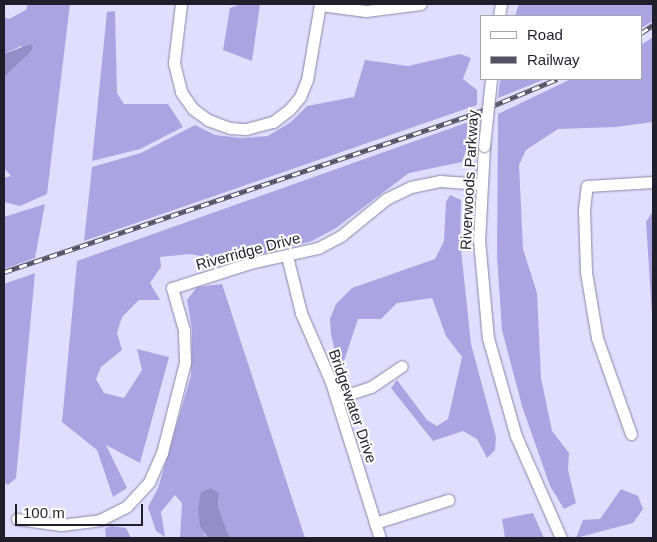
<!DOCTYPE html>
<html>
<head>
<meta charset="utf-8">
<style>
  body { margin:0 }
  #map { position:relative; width:657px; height:542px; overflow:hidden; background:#e1ddfe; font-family:Arial,sans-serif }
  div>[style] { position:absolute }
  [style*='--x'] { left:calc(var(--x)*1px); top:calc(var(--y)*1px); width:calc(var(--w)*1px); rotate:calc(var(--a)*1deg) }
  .forest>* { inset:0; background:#aca4e2 }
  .water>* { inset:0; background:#958dc8 }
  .roads { filter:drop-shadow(0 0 1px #8986a4) drop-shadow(0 0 1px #8986a4) }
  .minor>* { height:11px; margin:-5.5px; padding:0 5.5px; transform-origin:5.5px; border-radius:5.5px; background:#fff }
  .rail>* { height:4.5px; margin-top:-2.25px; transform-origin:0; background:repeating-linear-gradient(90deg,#fff 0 8px,#545163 0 16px); box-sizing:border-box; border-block:1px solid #545163 }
  .bridges { filter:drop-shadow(0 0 1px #8986a4) drop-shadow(0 0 1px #8986a4) }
  .minor-bridge>* { height:11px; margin:-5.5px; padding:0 5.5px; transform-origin:5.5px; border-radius:5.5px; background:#fff }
  span { translate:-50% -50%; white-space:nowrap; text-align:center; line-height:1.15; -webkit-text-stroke:4px #fff; paint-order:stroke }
  .street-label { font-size:15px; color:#201e2a }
  .frame { position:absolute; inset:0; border:5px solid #201e2a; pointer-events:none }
  .legend { position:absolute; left:480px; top:15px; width:162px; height:65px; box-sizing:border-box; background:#fff; border:1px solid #a6a5aa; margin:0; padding:6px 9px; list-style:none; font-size:15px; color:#201e2a }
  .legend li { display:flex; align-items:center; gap:10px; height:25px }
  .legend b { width:25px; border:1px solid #a6a5aa }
  .scale { position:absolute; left:15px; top:504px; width:128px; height:22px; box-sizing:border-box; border:2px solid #201e2a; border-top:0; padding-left:6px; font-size:15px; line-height:18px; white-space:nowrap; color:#201e2a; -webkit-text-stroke:4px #fff; paint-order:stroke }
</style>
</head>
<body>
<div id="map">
  <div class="forest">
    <i style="clip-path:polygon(28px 4px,70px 4px,47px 194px,20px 206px,4px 202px,4px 178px,11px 176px,4px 168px,4px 77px,31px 52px,21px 46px,4px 54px,4px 17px,9px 19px,26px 10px)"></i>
    <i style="clip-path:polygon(241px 4px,260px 4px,252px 61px,223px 50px,230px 8px)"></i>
    <i style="clip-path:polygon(519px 4px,653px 4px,653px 21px,641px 28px,641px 16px,515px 16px)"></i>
    <i style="clip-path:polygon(115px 11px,117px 93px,124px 104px,168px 104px,183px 127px,140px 149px,92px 161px,107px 12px)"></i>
    <i style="clip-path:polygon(653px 37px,653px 122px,616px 127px,558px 129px,526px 150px,519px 165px,523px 249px,537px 293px,541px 378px,552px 431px,569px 453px,568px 470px,576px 503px,564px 509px,550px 486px,522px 406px,502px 330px,497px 256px,498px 114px,571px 79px,641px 79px,641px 45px)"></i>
    <i style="clip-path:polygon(460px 54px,471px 58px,463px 79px,477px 90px,477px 105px,84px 241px,92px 167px,141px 153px,195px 125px,215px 135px,241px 138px,268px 136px,291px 122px,307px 106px,354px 97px,365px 60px,408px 66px)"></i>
    <i style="clip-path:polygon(503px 79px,545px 79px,498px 98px,500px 81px)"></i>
    <i style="clip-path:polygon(477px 119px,462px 162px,409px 173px,336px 228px,312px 241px,232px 262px,190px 254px,160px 257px,161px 267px,150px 283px,160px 300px,139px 300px,122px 317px,117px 333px,122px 350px,101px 367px,96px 379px,104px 393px,124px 398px,142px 370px,137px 349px,169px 357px,140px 463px,106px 445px,127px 488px,113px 497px,97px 450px,62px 422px,77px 261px)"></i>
    <i style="clip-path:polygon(450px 195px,461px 200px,460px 240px,471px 344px,496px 437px,495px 450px,487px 458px,477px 439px,463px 431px,433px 441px,391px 388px,397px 380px,427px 420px,437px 426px,448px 419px,462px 357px,446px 336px,432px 298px,397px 303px,381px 319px,358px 319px,343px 364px,337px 361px,331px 334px,330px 319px,336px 304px,352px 288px,435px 259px,444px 241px,446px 202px)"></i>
    <i style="clip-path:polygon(45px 204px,35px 258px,4px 269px,4px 217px)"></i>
    <i style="clip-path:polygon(653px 211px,653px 329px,646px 222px)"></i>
    <i style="clip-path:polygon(35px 273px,16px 478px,8px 485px,4px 482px,4px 284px)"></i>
    <i style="clip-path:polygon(222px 284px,305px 538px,230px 538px,218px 507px,219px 493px,204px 534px,208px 538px,180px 538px,182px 503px,175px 495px,161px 512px,165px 537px,156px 531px,148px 507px,158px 488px,191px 376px,192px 330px,187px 300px,197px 287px)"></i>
    <i style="clip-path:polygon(621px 489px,638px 496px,643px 509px,633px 523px,576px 538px,583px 520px,600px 519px)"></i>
    <i style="clip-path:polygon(533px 513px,544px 538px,505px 538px,502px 519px)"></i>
    <i style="clip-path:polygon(111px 526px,126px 528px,131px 538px,106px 538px,105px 528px)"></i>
  </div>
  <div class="water">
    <i style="clip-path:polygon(30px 44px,33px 46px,31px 52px,4px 77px,4px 54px)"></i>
    <i style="clip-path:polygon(211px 488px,219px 493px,218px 507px,230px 538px,208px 538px,200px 526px,198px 509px,201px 492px)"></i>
  </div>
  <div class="roads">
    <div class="minor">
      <i style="--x:181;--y:4;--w:59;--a:96.8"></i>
      <i style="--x:174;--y:63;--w:30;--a:76"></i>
      <i style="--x:181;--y:92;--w:21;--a:55"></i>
      <i style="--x:193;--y:109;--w:19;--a:36"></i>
      <i style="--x:208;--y:120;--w:23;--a:20"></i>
      <i style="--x:230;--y:128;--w:16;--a:4"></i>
      <i style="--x:246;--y:129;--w:28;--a:-15"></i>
      <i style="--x:273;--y:122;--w:20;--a:-37"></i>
      <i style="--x:289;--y:110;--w:17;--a:-50"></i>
      <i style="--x:300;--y:97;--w:18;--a:-68"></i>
      <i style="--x:307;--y:80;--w:77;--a:-80.3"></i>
      <i style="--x:320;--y:5;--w:46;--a:7.4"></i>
      <i style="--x:366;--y:11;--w:55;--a:-7.3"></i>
      <i style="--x:499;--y:16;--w:12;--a:-81"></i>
      <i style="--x:484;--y:146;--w:94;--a:93"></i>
      <i style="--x:479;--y:240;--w:98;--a:84.8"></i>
      <i style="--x:488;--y:338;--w:102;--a:74.1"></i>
      <i style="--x:516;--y:436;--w:111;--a:66.2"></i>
      <i style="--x:287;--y:256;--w:59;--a:76.2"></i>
      <i style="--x:301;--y:313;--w:75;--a:66.5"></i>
      <i style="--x:331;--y:382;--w:164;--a:72.6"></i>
      <i style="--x:337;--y:398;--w:36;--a:-18"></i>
      <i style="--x:371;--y:387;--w:37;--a:-34"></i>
      <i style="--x:631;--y:434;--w:102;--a:-109.5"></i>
      <i style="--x:597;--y:338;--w:67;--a:-99.5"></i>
      <i style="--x:586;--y:272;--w:63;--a:-91.8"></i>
      <i style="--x:584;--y:209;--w:23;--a:-83"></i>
      <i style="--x:587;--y:186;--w:66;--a:-3.5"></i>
      <i style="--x:17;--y:519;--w:44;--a:7.8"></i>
      <i style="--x:61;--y:525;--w:39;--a:-7"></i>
      <i style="--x:100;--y:520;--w:30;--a:-27"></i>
      <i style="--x:127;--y:506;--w:33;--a:-47"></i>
      <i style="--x:149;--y:482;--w:32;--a:-66"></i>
      <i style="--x:162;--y:453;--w:94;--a:-75.8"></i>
      <i style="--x:185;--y:362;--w:32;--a:-92"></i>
      <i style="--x:184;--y:330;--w:44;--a:-105.9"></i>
      <i style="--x:172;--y:288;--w:82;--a:-17.8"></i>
      <i style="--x:250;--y:263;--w:70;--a:-12.4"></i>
      <i style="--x:318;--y:248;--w:27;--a:-28"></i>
      <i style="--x:342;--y:235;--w:57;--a:-39.3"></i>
      <i style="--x:386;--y:199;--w:28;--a:-26"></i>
      <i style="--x:411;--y:187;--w:30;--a:-12"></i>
      <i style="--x:440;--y:181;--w:41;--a:4.2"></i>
      <i style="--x:375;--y:523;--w:77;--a:-17.5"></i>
    </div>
  </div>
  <div class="rail">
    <i style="--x:641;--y:33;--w:14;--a:-34"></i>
    <i style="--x:4;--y:272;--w:495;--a:-18.6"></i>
    <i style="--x:473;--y:114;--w:91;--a:-22.6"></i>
  </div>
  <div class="bridges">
    <div class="minor-bridge">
      <i style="--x:484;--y:146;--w:67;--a:-84"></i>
    </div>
  </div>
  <div class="street-label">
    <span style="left:469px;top:180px;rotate:-87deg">Riverwoods Parkway</span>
    <span style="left:248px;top:251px;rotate:-15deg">Riverridge Drive</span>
    <span style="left:353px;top:406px;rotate:71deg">Bridgewater Drive</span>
  </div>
  <div class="frame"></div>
  <ul class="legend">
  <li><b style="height:6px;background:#fff"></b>Road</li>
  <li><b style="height:6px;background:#545163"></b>Railway</li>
  </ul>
  <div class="scale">100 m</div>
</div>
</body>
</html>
